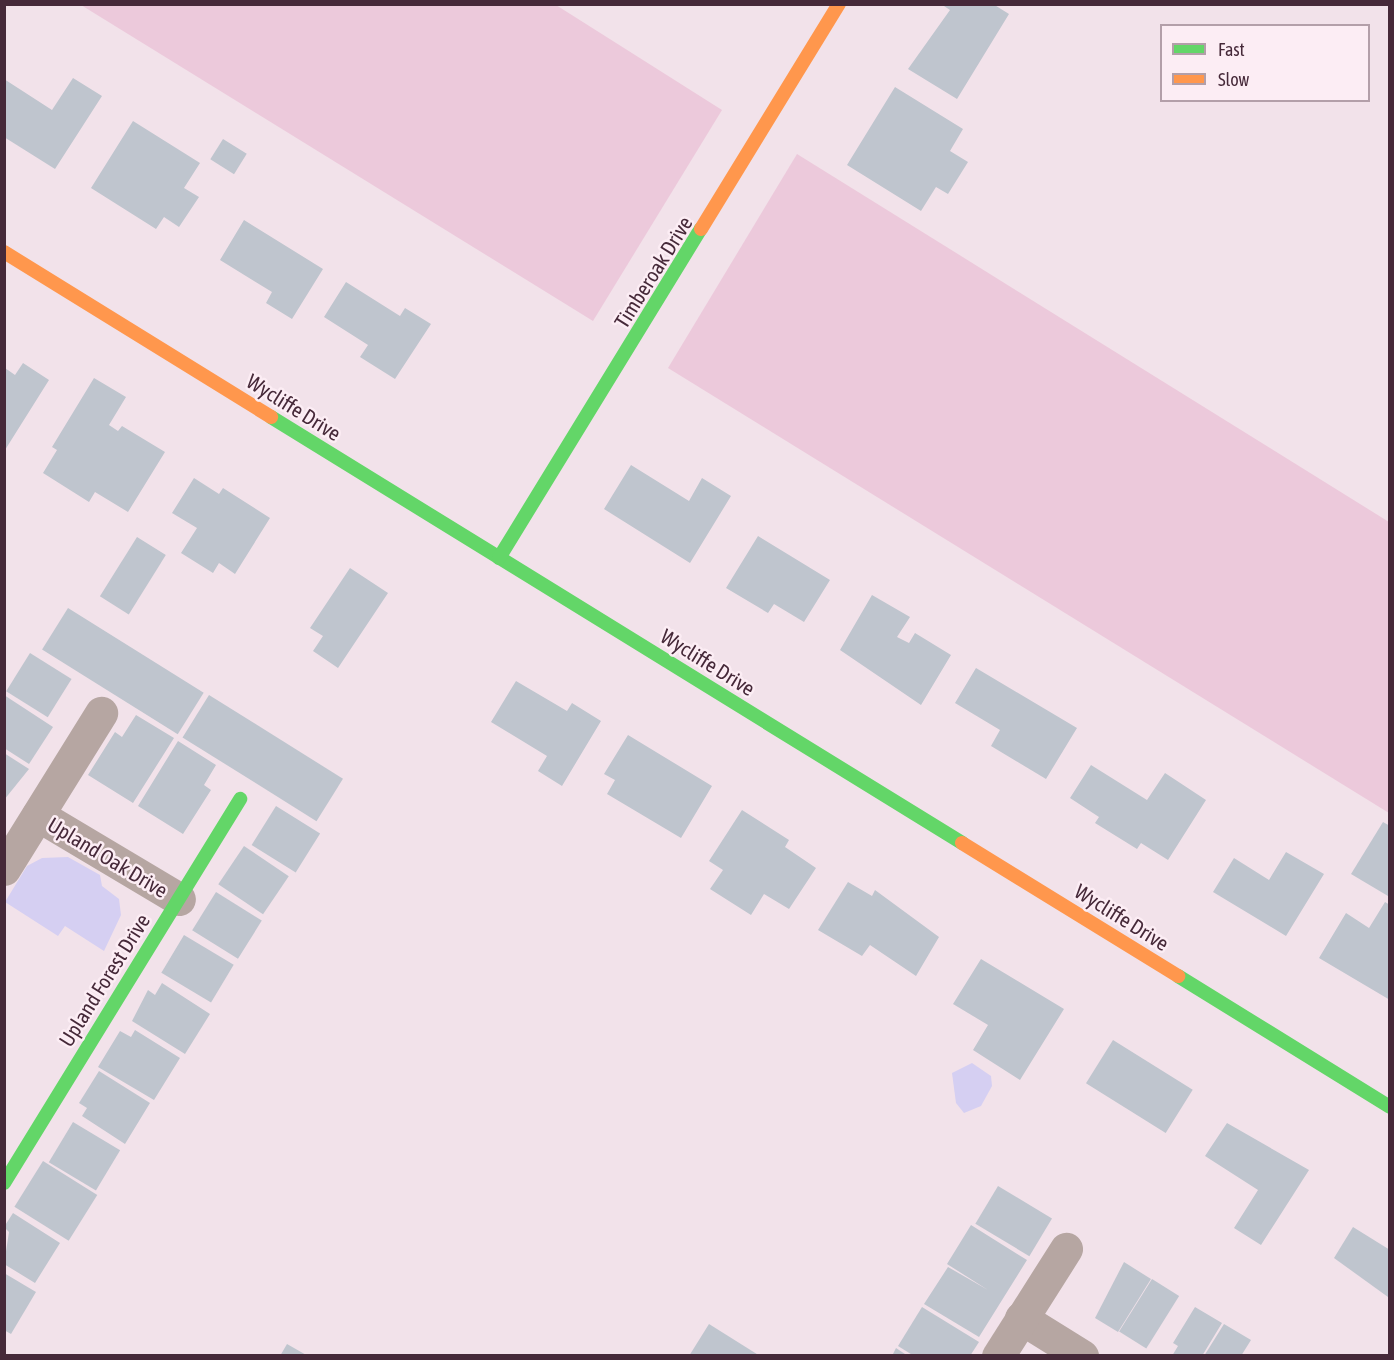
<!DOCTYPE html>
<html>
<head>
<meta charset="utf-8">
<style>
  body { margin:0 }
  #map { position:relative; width:1394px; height:1360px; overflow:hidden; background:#f2e2ea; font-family:"Asap Condensed",sans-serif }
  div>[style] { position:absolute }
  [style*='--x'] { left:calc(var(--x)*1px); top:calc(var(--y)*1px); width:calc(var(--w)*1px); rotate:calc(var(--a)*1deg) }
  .green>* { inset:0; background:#ecc9db }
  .water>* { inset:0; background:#d5cff2 }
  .building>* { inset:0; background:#bfc5ce; transform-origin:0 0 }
  .street>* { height:33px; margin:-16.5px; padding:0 16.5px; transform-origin:16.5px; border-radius:16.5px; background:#b6a6a2 }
  .fast>* { height:14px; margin:-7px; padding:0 7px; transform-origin:7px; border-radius:7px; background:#63d668 }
  .slow>* { height:14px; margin:-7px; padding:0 7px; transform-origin:7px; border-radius:7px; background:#ff974d }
  span { translate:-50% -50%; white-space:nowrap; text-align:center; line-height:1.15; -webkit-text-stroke:5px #fcedf4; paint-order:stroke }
  .street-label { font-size:21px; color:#462939 }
  .frame { position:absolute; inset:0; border:6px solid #462939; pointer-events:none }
  .legend { position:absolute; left:1160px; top:24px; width:210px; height:78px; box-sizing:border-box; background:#fcedf4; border:2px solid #b39fa9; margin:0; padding:8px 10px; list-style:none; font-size:18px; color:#462939 }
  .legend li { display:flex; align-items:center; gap:12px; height:30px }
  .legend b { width:30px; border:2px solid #b39fa9 }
</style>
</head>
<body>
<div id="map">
  <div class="green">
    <i style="clip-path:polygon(81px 5px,556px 5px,722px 110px,593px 321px)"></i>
    <i style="clip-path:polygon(797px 154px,1389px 522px,1389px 813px,668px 368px)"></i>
  </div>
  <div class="water">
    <i style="clip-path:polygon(68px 857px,100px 875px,102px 886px,119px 899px,121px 915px,104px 951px,65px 926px,58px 936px,5px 902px,27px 866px,42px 858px)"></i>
    <i style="clip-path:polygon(972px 1063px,991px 1076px,992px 1086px,981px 1106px,964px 1113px,956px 1103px,952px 1073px)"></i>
  </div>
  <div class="building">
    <i style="clip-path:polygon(941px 4px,993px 4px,1009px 14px,957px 99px,908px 69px,950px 10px)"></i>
    <i style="clip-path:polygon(73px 78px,102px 96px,55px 169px,4px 137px,4px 79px,52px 110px)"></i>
    <i style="clip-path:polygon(895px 87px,963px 129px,950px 151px,968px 162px,948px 194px,936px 187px,921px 211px,847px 165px)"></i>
    <i style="clip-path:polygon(133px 121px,200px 163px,184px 188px,199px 197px,179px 227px,164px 217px,156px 229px,91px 188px)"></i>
    <i style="left:223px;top:139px;width:28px;height:24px;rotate:32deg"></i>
    <i style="clip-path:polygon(244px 220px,323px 269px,292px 319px,266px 303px,272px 292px,220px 260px)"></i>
    <i style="clip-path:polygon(346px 282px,400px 316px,405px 308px,431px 324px,395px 379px,360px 357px,368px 345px,324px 317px)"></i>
    <i style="clip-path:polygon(23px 363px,49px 380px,5px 450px,5px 368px,15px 375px)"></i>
    <i style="clip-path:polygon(94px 378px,126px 397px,109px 425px,118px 431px,122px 426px,165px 452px,128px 512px,95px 492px,89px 502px,43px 473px,57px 450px,52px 447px)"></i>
    <i style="clip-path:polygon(631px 465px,689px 501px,702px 478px,731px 496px,690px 563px,604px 509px)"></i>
    <i style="clip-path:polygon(194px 478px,219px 494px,223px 488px,270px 518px,235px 574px,219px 563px,213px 573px,181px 553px,197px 528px,172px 513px)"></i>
    <i style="clip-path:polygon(758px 536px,830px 580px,804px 622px,774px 604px,768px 613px,726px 588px)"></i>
    <i style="left:137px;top:537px;width:34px;height:70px;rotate:32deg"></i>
    <i style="clip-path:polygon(350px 568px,388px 593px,338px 668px,313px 651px,323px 636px,310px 628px)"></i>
    <i style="clip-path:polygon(872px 595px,910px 617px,897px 637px,909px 643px,915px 633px,951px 655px,921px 705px,840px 650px)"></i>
    <i style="left:68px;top:608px;width:160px;height:49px;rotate:32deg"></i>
    <i style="left:30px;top:653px;width:49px;height:45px;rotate:32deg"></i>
    <i style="clip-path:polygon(976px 668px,1077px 728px,1046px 779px,991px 746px,1000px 730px,955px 703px)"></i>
    <i style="clip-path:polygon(516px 681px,567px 711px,572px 703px,601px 721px,562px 786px,538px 771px,547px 756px,491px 722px)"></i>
    <i style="clip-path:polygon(4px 695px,53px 727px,29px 764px,4px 748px)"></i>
    <i style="left:209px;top:695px;width:158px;height:50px;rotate:32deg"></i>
    <i style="clip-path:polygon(136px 715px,174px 738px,133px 803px,88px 775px,115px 732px,122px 737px)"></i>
    <i style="clip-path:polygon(628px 735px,712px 786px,681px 838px,607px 794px,615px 780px,604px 774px)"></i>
    <i style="clip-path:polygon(178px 741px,216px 765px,204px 785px,211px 790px,183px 834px,138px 806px)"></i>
    <i style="clip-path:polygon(4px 753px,29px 769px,4px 800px)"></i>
    <i style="clip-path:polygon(1091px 765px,1147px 800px,1165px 773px,1206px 800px,1168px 860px,1141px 843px,1137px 849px,1095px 823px,1099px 817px,1070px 798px)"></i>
    <i style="left:276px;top:806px;width:52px;height:46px;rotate:32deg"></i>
    <i style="clip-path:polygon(742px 810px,789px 840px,785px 847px,816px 868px,789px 909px,764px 894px,751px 915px,710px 889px,723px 870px,709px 861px)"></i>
    <i style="clip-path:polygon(1383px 822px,1390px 826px,1388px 896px,1351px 874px)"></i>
    <i style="left:244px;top:846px;width:54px;height:46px;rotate:34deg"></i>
    <i style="clip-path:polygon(1286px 852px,1324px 874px,1286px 936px,1213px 892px,1234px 858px,1269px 880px)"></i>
    <i style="clip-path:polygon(848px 882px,872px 896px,875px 890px,939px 937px,916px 976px,870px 945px,862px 956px,818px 930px)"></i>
    <i style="left:216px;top:892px;width:54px;height:45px;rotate:32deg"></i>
    <i style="clip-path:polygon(1385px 902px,1390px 905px,1390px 1000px,1319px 958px,1346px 913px,1369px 928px)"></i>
    <i style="left:184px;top:935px;width:58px;height:44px;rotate:31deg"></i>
    <i style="clip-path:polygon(981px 959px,1064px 1009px,1020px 1080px,973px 1050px,988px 1025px,953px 1004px)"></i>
    <i style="clip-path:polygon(162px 983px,210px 1014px,185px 1054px,132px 1021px,148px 990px,155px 995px)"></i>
    <i style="clip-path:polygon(135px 1030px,180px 1058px,154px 1100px,98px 1067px,120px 1031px,131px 1037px)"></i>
    <i style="left:1113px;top:1040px;width:94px;height:51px;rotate:32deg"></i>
    <i style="clip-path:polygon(99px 1071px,150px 1103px,125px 1144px,82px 1116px,87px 1108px,79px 1103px)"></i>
    <i style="left:73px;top:1122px;width:55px;height:47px;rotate:31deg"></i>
    <i style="clip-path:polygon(1227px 1123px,1309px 1170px,1261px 1245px,1234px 1228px,1258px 1190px,1205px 1156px)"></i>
    <i style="left:43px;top:1161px;width:64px;height:54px;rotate:32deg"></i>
    <i style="left:998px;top:1186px;width:63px;height:44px;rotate:31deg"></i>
    <i style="clip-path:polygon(13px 1213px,60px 1243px,35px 1283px,4px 1264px,9px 1232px,4px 1227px)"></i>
    <i style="clip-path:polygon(971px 1225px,1027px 1260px,979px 1337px,924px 1304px,948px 1267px,988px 1290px,947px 1264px)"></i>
    <i style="clip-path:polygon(1353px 1227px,1390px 1250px,1388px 1297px,1334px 1258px)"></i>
    <i style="clip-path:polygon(1124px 1262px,1151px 1279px,1118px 1332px,1095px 1318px)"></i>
    <i style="clip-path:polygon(4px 1273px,36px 1292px,11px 1334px,4px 1330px)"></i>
    <i style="left:1152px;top:1279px;width:32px;height:62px;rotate:32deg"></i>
    <i style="clip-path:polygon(922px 1307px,979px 1342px,970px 1356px,914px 1356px,898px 1346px)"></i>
    <i style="clip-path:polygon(1195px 1307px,1222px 1323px,1202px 1356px,1172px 1356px,1178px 1346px,1173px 1343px)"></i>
    <i style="clip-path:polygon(709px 1324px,760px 1356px,689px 1356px)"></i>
    <i style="clip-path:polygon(1224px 1324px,1251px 1340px,1241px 1356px,1204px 1356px)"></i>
    <i style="clip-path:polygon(287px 1344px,308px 1356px,280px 1356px)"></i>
    <i style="clip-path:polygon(896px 1348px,908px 1356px,892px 1356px)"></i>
  </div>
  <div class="street">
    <i style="--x:38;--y:815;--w:164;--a:30.8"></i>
    <i style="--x:4;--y:869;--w:184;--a:-58.1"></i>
    <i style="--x:1021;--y:1318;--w:72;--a:31.9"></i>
    <i style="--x:998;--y:1356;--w:127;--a:-57.6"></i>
  </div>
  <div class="fast">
    <i style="--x:271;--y:417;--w:812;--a:31.65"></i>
    <i style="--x:499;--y:558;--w:386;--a:-58.5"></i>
    <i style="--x:1178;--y:976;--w:249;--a:31.7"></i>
    <i style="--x:4;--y:1183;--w:451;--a:-58.4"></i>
  </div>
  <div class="slow">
    <i style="--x:701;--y:229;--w:264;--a:-58.5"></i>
    <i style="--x:4;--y:252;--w:314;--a:31.7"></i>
    <i style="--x:962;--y:843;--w:254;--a:31.6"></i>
  </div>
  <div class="street-label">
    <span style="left:653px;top:272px;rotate:-58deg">Timberoak Drive</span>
    <span style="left:294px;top:407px;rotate:32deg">Wycliffe Drive</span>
    <span style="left:708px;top:662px;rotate:32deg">Wycliffe Drive</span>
    <span style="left:108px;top:857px;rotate:31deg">Upland Oak Drive</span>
    <span style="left:1122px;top:917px;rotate:32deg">Wycliffe Drive</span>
    <span style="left:104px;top:980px;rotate:-58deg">Upland Forest Drive</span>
  </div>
  <div class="frame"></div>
  <ul class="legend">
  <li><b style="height:8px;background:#63d668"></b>Fast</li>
  <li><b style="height:8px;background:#ff974d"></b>Slow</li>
  </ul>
</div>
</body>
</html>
